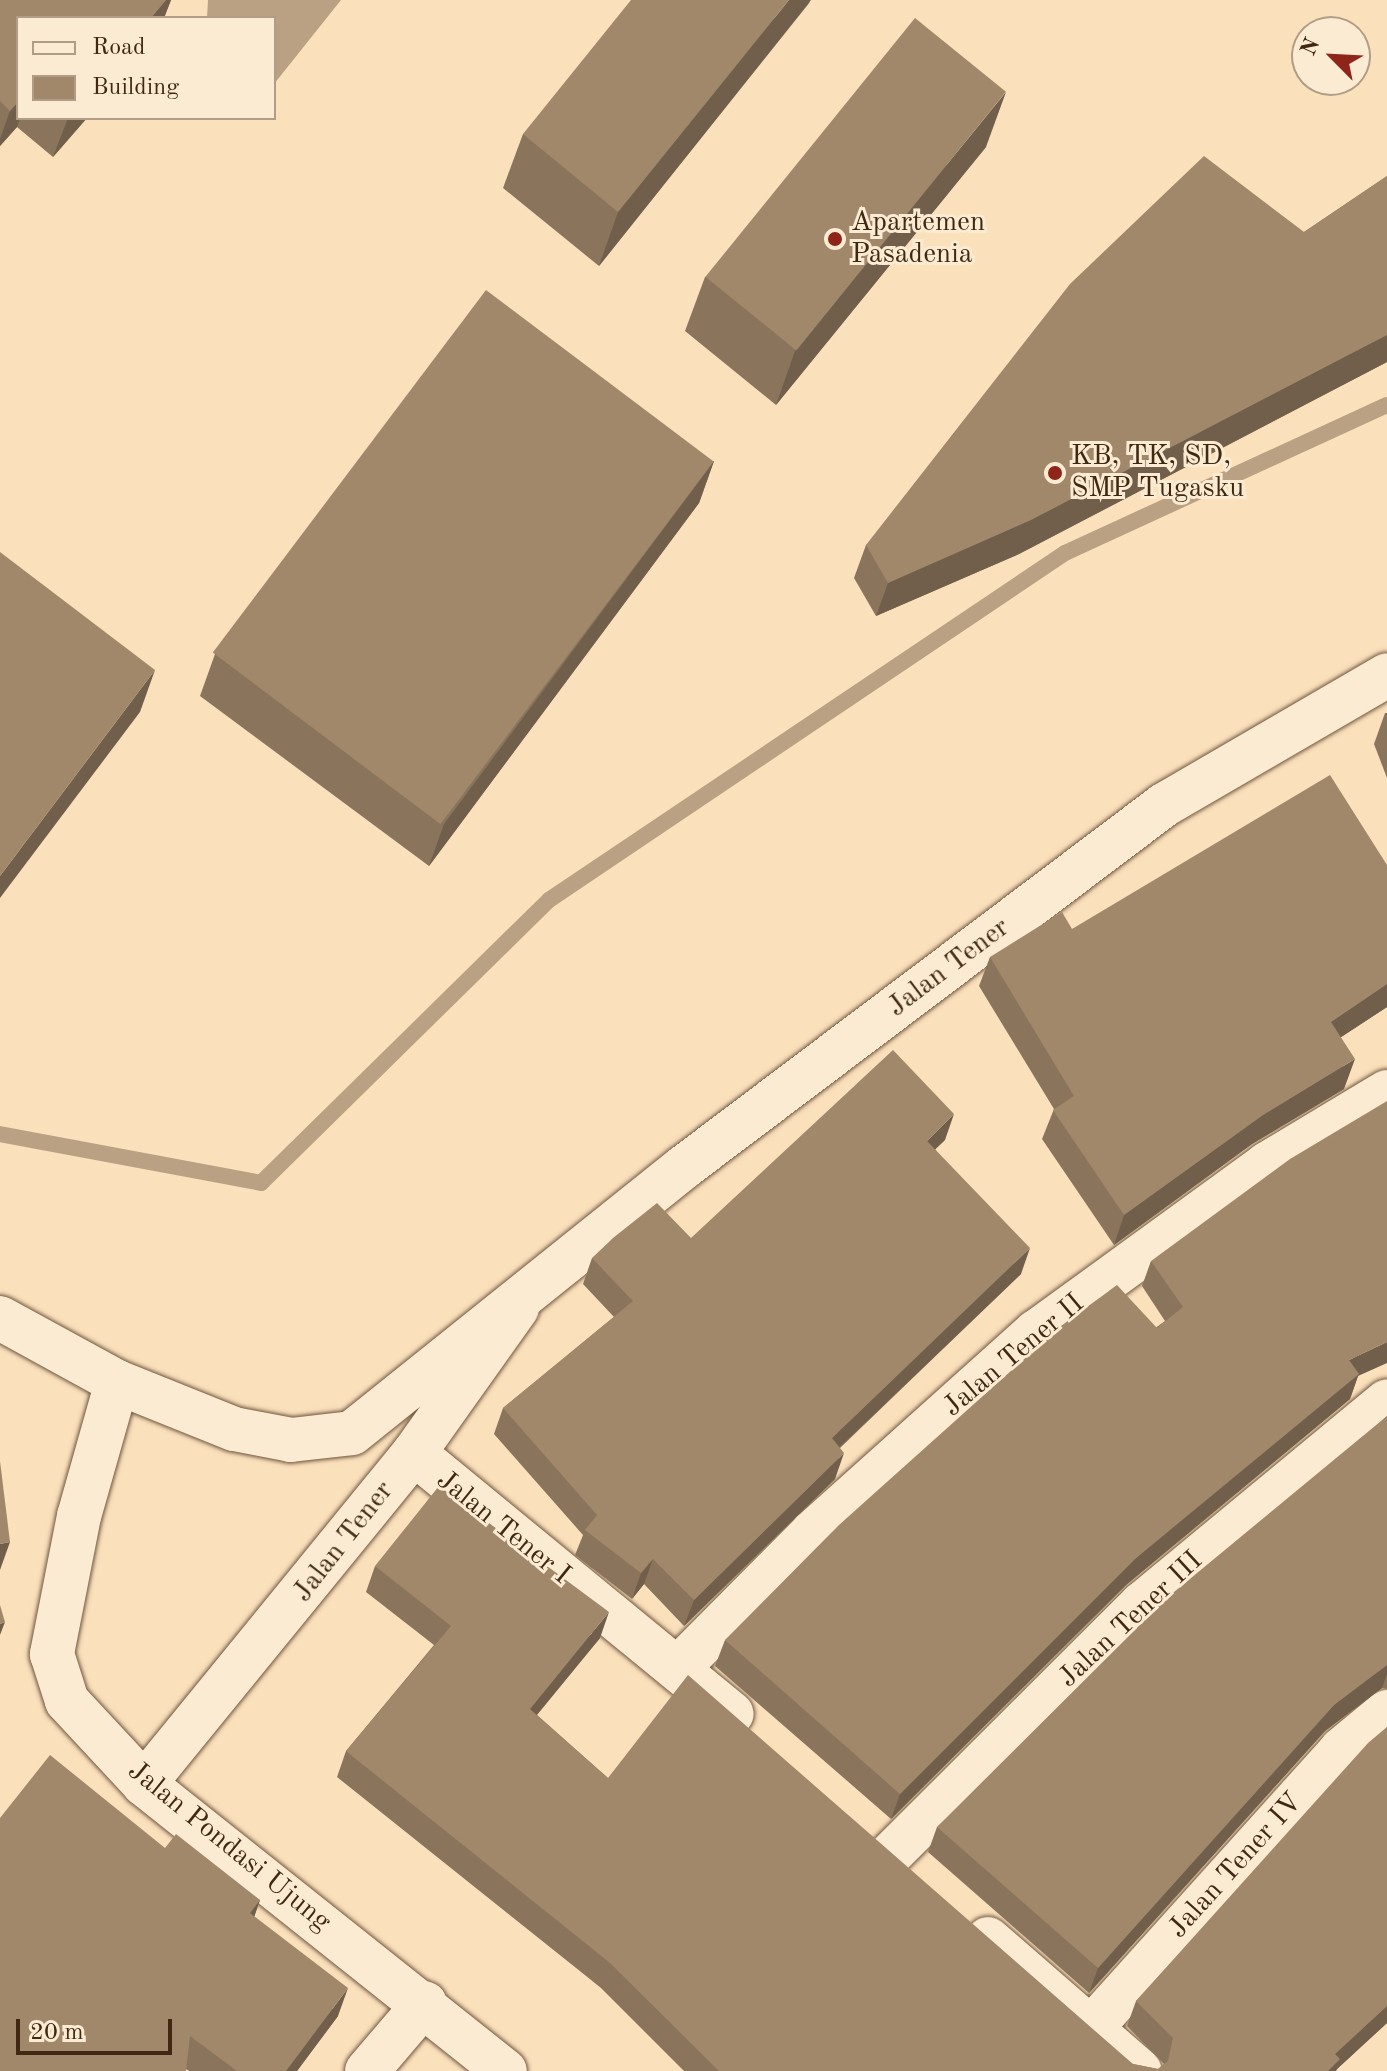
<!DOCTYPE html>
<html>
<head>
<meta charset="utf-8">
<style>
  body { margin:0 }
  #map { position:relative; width:1387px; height:2071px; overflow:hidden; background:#fbe0bc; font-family:"Old Standard TT",serif }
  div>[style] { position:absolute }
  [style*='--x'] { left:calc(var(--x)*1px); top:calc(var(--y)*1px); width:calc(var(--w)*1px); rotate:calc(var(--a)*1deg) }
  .water>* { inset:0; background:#bba183 }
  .stream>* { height:16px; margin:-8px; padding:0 8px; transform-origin:8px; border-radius:8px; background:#bba183 }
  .roads { filter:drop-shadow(0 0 2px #6f563d) drop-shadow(0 0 2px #6f563d) }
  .minor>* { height:44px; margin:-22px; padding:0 22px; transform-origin:22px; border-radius:22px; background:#fcebd3 }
  .tertiary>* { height:44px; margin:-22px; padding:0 22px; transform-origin:22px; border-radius:22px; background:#fcebd3 }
  .wall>* { inset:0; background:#8a755c }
  .shaded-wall>* { inset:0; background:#715f4b }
  .building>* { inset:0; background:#a1886b; transform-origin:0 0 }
  .dots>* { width:22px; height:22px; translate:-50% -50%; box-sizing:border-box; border:4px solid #fcebd3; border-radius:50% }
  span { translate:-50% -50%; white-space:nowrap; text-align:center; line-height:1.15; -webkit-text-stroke:6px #fcebd3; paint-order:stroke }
  .poi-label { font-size:28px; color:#402813 }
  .left { translate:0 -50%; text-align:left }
  .street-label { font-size:28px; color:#402813 }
  .legend { position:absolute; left:16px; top:16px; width:260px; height:104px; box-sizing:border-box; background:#fcebd3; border:2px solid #b19d86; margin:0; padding:10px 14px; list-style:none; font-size:24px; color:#402813 }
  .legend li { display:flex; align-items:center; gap:16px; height:40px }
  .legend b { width:40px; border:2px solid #b19d86 }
  .north { position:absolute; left:1291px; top:16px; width:80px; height:80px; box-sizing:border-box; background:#fcebd3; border:2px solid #b19d86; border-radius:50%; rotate:294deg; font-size:22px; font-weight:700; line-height:32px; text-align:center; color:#402813 }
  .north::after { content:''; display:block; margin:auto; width:28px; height:36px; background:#8f2418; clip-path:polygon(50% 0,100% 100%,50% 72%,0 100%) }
  .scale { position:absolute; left:16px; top:2019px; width:156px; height:36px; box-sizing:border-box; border:4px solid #402813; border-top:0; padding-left:10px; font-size:24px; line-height:28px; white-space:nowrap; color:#402813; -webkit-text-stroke:6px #fcebd3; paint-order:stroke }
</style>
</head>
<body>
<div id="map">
  <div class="water">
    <i style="clip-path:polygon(208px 0,341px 0,274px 84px,274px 18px,207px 18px)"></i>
  </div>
  <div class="stream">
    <i style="--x:0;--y:1134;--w:266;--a:10.6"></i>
    <i style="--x:261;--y:1183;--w:404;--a:-44.5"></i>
    <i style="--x:549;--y:900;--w:622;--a:-33.92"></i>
    <i style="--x:1065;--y:553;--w:354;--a:-24.7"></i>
  </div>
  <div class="roads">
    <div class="minor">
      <i style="--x:117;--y:1382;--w:139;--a:105.8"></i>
      <i style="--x:79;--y:1516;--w:141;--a:101.1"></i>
      <i style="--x:52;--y:1654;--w:49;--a:72.3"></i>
      <i style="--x:67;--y:1701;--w:113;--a:47.1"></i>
      <i style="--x:144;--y:1784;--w:461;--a:38.5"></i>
      <i style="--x:414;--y:1453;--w:411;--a:39.4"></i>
      <i style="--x:679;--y:1667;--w:190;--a:-45.2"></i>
      <i style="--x:813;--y:1532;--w:300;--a:-41.9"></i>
      <i style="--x:1036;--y:1332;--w:286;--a:-36"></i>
      <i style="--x:1267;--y:1164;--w:140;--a:-31"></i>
      <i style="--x:144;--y:1784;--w:427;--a:-50.8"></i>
      <i style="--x:414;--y:1453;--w:178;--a:-54.6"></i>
      <i style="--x:890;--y:1855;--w:356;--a:-44.9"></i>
      <i style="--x:1142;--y:1604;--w:318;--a:-39.6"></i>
      <i style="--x:988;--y:1939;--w:201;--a:41"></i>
      <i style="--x:1092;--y:2027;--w:372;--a:-48"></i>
      <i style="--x:1341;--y:1750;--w:60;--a:-39.6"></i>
      <i style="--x:367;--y:2071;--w:89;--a:-49.5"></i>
    </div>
    <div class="tertiary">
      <i style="--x:0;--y:1318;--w:133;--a:28.7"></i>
      <i style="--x:117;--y:1382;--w:126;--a:21.9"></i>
      <i style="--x:234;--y:1429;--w:58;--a:10.9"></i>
      <i style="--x:291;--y:1440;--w:61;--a:-6.5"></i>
      <i style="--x:352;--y:1433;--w:425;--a:-38.7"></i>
      <i style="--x:684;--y:1167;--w:601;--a:-37.02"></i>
      <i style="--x:1164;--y:805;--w:258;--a:-30.2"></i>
    </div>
  </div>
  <div class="wall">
    <i style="clip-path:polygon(0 0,171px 0,164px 18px,18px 18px,18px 118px,87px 118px,53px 157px,17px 127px,0 146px)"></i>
    <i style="clip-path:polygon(810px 2px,599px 266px,503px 188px,523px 134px)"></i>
    <i style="clip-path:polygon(986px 147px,776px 405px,685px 331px,705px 277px)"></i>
    <i style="clip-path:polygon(1387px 176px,1387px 362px,1019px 554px,876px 616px,854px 578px,866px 545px,1304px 232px)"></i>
    <i style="clip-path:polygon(714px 461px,699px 503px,429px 866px,200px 696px,215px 654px)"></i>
    <i style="clip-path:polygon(1385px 713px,1387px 713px,1387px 778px,1374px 744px)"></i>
    <i style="clip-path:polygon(1387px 865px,1387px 1007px,1341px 1037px,1344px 1089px,1252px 1144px,1114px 1245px,1042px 1139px,1054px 1109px,979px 986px,990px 957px,1072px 929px)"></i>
    <i style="clip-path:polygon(945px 1140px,935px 1149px,1021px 1274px,840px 1448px,835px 1479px,684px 1626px,644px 1584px,632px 1599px,575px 1555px,583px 1535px,494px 1434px,503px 1408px,614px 1317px,583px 1284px,592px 1258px,691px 1238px)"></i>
    <i style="clip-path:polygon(1151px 1261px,1358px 1376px,1350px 1399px,1126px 1585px,891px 1819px,715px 1666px,725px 1640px,1165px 1321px,1142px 1286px)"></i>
    <i style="clip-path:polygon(1387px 1416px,1387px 1689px,1382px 1688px,1325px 1731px,1089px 1993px,928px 1852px,937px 1827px)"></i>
    <i style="clip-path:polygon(375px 1566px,600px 1638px,537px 1715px,608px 1778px,1133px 2064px,1158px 2069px,1164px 2064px,1127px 2026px,1136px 2001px,1387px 1727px,1387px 2023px,1337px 2069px,1336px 2071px,684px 2071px,601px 1988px,337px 1777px,346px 1751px,434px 1645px,366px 1592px)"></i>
    <i style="clip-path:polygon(165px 1848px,260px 1900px,254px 1917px,338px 2016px,297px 2071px,189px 2071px,186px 2069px)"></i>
  </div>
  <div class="shaded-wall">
    <i style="clip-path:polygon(166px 0,171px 0,164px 18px,151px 18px)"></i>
    <i style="clip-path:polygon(789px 0,811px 0,599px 266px,618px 212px)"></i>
    <i style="clip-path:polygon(1006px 92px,986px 147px,776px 405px,795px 351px)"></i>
    <i style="clip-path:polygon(18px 102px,18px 118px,20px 118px,17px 127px,0 146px,0 139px,10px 111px)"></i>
    <i style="clip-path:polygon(68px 118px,87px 118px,53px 157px)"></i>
    <i style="clip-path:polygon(1387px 335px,1387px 362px,1019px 554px,876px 616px,888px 583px)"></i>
    <i style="clip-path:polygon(714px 461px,699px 503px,429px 866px,444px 824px)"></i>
    <i style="clip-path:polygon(155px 670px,140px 712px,0 898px,0 876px)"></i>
    <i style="clip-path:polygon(1387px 984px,1387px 1007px,1320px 1051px,1331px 1022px)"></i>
    <i style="clip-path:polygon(1355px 1059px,1344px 1089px,1252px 1144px,1114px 1245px,1124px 1215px,1263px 1115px)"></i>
    <i style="clip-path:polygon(954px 1114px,945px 1140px,917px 1167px,927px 1141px)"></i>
    <i style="clip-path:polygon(1030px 1248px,1021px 1274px,822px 1464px,832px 1438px)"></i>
    <i style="clip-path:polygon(1387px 1342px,1387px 1363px,1358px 1376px,1350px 1399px,1126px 1585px,891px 1819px,900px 1794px,1135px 1559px,1349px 1360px)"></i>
    <i style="clip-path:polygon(844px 1453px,835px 1479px,684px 1626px,694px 1600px)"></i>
    <i style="clip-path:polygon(10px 1542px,0 1570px,0 1544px)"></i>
    <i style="clip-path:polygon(653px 1559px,644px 1584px,632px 1599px,641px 1573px)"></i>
    <i style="clip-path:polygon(609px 1612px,600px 1638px,521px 1734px,530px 1709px)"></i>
    <i style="clip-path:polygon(5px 1622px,0 1635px,0 1624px)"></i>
    <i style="clip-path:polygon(1387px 1665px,1387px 1674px,1382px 1688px,1325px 1731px,1089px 1993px,1098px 1968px,1334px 1705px)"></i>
    <i style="clip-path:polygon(260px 1900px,250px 1929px,250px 1913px)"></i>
    <i style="clip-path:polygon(348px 1988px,338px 2016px,297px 2071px,286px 2071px)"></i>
    <i style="clip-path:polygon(1387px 2006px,1387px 2023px,1337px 2069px,1336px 2071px,1328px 2071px,1335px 2054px)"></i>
  </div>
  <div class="building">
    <i style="clip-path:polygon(0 0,166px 0,151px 18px,18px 18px,18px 102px,10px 111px,0 101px)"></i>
    <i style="clip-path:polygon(631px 0,789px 0,618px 212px,523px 134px)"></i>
    <i style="left:915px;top:18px;width:117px;height:333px;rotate:39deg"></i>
    <i style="clip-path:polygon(1204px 156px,1304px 232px,1387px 176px,1387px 335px,1031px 520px,888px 583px,866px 545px,1070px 284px)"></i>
    <i style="left:486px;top:290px;width:285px;height:454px;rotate:37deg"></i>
    <i style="clip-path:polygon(0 552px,155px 670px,0 876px)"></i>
    <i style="clip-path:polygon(1330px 775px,1387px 865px,1387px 984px,1331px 1022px,1355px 1059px,1263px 1115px,1124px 1215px,1053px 1110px,1074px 1096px,990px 957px,1062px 912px,1072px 929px)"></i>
    <i style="clip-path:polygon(893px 1050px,954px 1114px,927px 1141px,1030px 1248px,832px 1438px,844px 1453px,694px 1600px,653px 1559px,641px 1573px,585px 1530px,597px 1515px,503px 1408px,633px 1301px,592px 1258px,613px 1238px,657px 1203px,691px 1238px)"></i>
    <i style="clip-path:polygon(1387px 1101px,1387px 1342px,1349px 1360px,1359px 1374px,1135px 1559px,900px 1794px,725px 1640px,839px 1525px,1061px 1326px,1117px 1285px,1157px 1328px,1183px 1307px,1151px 1261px,1290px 1159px)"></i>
    <i style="clip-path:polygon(1387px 1416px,1387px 1665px,1334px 1705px,1098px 1968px,937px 1827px,1168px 1597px)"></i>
    <i style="clip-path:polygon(0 1461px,10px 1542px,0 1544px)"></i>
    <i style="clip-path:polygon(439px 1486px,609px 1612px,530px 1709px,608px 1778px,688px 1675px,1133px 2064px,1158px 2069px,1168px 2061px,1173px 2038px,1136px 2001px,1368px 1743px,1387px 1727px,1387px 2006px,1335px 2054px,1340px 2059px,1328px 2071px,719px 2071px,610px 1963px,346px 1751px,451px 1626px,375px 1566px)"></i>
    <i style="clip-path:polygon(0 1605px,5px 1622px,0 1624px)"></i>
    <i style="clip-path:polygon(50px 1755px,165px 1848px,176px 1834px,260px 1900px,250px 1913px,348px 1988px,286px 2071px,237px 2071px,190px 2036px,186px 2071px,0 2071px,0 1818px)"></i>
  </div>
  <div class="dots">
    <i style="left:835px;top:239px;background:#8f2418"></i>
    <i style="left:1055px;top:473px;background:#8f2418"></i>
  </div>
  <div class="poi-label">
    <span class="left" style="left:851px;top:239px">Apartemen<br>Pasadenia</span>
    <span class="left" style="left:1071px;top:473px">KB, TK, SD,<br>SMP Tugasku</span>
  </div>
  <div class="street-label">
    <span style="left:949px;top:968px;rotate:-37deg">Jalan Tener</span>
    <span style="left:1014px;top:1356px;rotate:-40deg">Jalan Tener II</span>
    <span style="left:503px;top:1528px;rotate:39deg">Jalan Tener I</span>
    <span style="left:344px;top:1542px;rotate:-52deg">Jalan Tener</span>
    <span style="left:1131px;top:1620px;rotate:-43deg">Jalan Tener III</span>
    <span style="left:229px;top:1847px;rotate:39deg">Jalan Pondasi Ujung</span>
    <span style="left:1236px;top:1866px;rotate:-48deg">Jalan Tener IV</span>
  </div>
  <ul class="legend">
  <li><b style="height:10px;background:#fcebd3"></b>Road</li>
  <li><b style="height:22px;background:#a1886b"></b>Building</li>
  </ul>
  <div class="north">N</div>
  <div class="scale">20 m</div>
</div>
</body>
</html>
